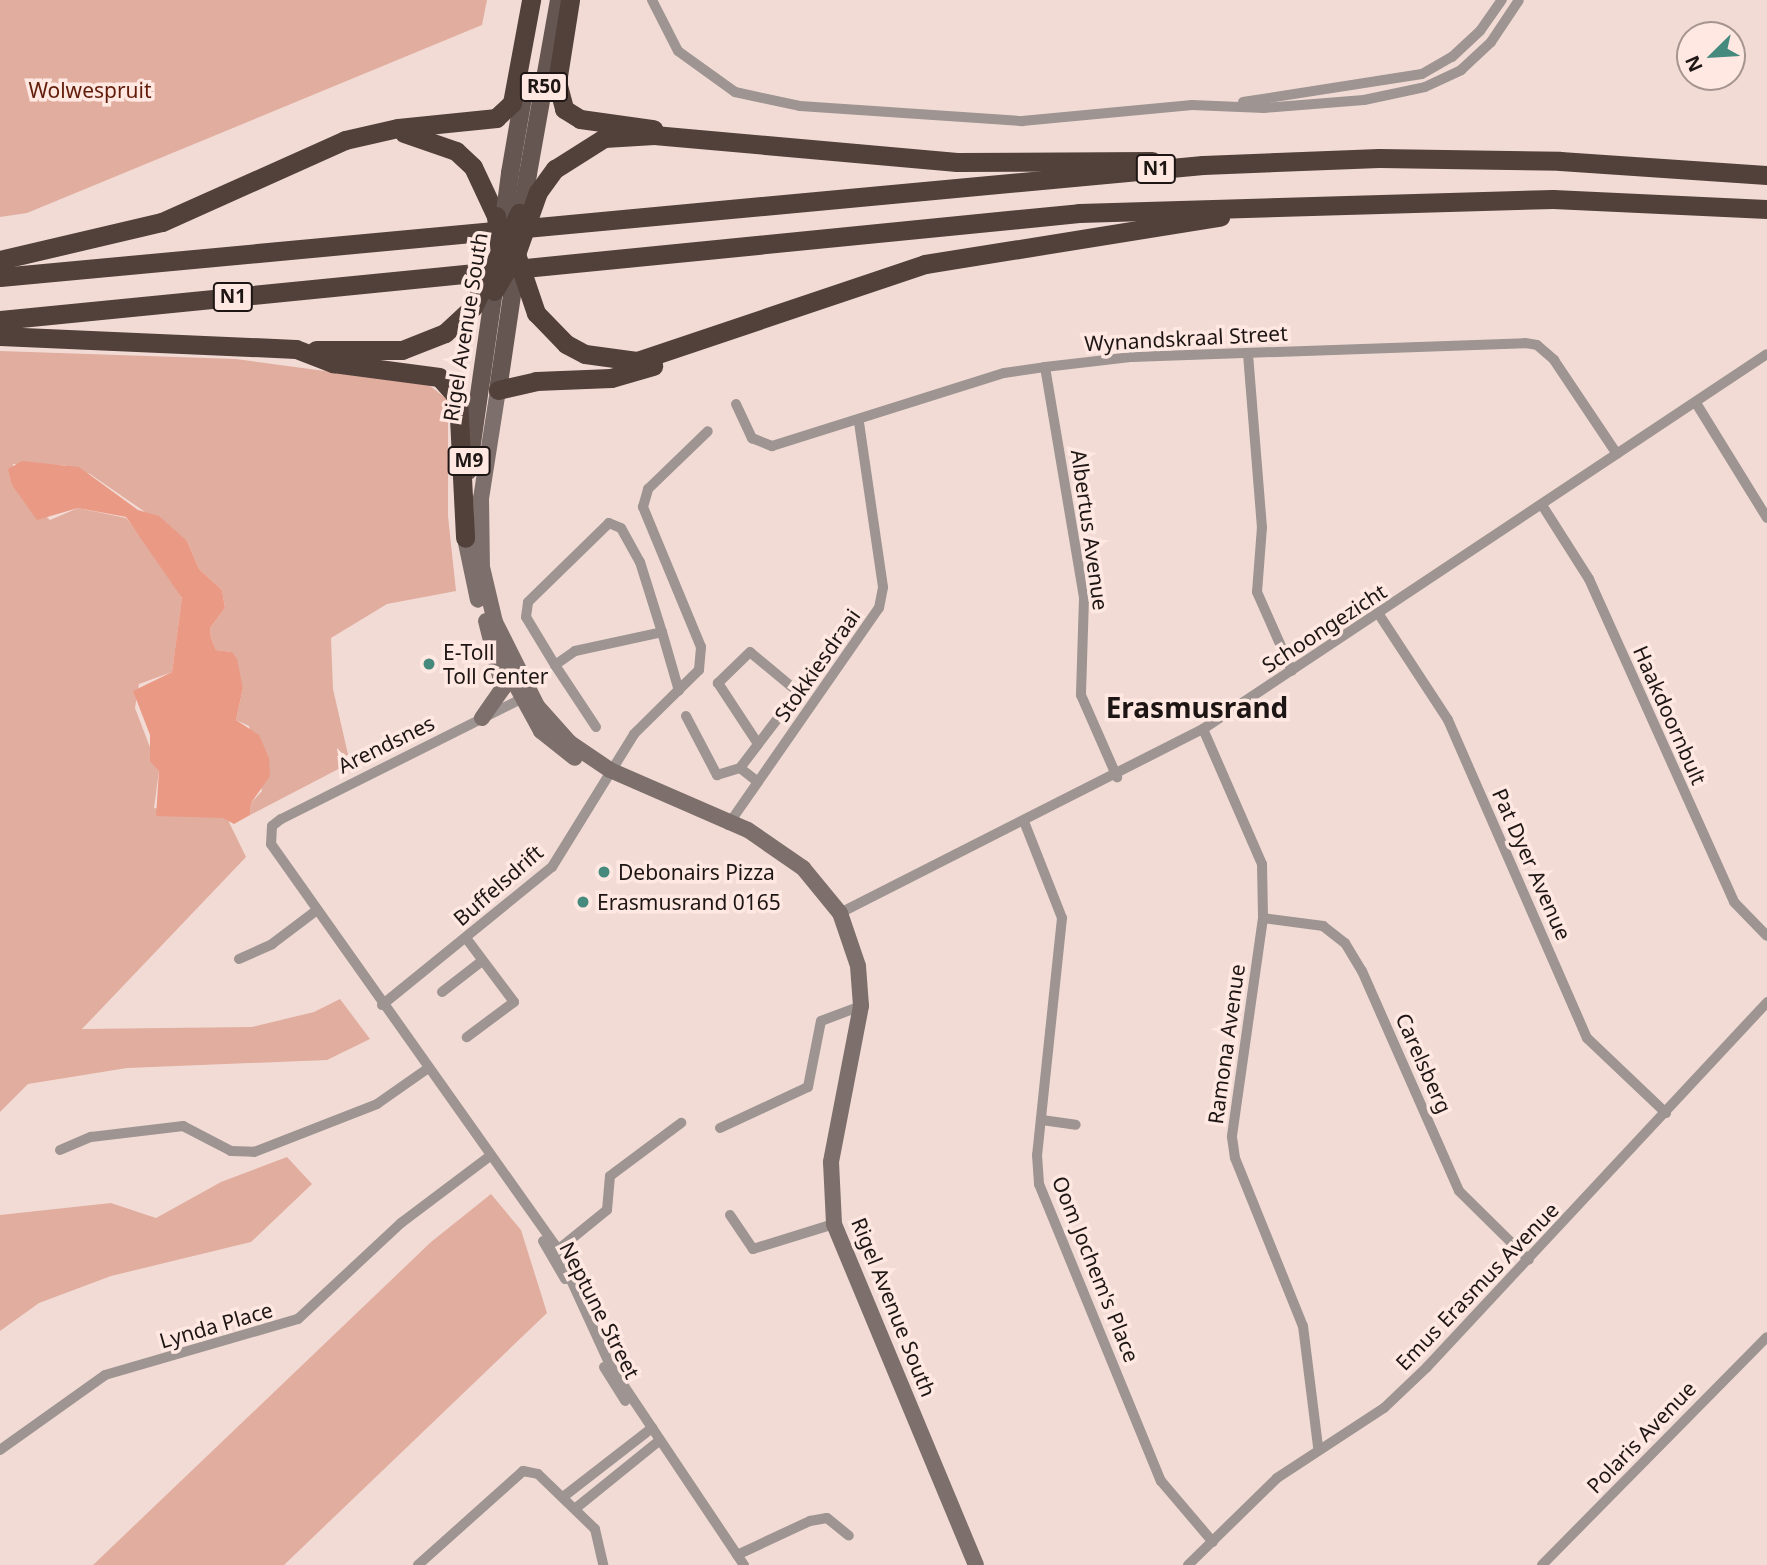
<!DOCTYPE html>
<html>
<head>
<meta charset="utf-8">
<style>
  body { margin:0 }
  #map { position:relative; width:1767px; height:1565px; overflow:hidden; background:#f2dbd5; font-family:"Noto Sans",sans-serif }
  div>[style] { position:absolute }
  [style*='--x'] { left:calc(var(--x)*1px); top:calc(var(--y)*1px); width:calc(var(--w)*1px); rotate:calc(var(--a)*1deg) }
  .green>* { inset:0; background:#e1ad9f }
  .forest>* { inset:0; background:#ea9985 }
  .minor>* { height:10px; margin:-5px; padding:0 5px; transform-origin:5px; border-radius:5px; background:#9e9491 }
  .secondary>* { height:16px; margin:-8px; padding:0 8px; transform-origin:8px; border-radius:8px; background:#7d6f6c }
  .primary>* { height:18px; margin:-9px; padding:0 9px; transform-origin:9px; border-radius:9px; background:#665651 }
  .motorway>* { height:19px; margin:-9.5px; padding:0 9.5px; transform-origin:9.5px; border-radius:9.5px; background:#52403b }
  .primary-bridge>* { height:18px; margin:-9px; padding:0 9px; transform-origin:9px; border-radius:9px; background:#665651 }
  .motorway-bridge>* { height:19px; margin:-9.5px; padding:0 9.5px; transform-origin:9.5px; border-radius:9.5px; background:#52403b }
  .dots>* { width:19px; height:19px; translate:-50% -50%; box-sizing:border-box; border:4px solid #ffe8e2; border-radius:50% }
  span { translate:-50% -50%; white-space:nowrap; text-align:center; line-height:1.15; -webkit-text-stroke:7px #ffe8e2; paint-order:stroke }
  .shield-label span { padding:2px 5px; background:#ffe8e2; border:2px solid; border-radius:5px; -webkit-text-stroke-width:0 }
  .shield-label { font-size:19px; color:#1d1614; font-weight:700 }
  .park-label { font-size:21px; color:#621c0a }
  .street-label { font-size:21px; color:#1d1614 }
  .poi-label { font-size:21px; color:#1d1614 }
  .left { translate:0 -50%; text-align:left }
  .district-label { font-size:28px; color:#1d1614; font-weight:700 }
  .north { position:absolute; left:1676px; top:21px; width:70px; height:70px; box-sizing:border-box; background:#ffe8e2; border:2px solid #a59490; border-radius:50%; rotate:246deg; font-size:19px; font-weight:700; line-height:28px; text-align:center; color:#1d1614 }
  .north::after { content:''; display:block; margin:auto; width:24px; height:32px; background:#46897d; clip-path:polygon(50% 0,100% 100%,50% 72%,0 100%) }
</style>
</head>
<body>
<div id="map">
  <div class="green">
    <i style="clip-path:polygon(0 0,487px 0,482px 25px,27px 213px,0 217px)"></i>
    <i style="clip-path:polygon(0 351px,236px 359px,429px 385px,448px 400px,448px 516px,456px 591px,387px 604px,331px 638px,333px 689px,350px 763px,250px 815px,251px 803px,262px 791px,249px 726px,236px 720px,243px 688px,232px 652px,216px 650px,211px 638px,210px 628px,225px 608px,222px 590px,199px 569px,187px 541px,90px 474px,64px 465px,13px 464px,12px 485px,50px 520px,78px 508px,126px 518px,175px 582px,182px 599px,172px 672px,139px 684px,135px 708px,159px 771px,154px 808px,227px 818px,246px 857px,82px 1029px,252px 1027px,314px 1012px,340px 999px,370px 1039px,327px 1060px,127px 1068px,28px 1084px,0 1112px)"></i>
    <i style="clip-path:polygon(287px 1157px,312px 1184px,251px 1242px,111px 1276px,39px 1303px,0 1331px,0 1215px,111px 1203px,156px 1218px,221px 1182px)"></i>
    <i style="clip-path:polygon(491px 1194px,521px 1230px,547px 1313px,284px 1565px,93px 1565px,431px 1242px)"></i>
  </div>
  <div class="forest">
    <i style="clip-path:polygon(22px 461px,79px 467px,138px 510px,159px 516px,187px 541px,199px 569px,222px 590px,225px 608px,210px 628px,211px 638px,216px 650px,232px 652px,237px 659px,243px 688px,236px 720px,259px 735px,269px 758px,270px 776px,251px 803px,250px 815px,234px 824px,223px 818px,156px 816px,159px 771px,150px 761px,150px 735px,133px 691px,172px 672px,182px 598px,126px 517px,78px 508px,37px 520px,12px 485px,8px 469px)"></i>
  </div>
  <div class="minor">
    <i style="--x:652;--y:0;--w:57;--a:63"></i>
    <i style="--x:678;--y:51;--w:70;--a:35.7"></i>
    <i style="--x:735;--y:92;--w:66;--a:12.2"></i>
    <i style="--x:800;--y:106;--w:223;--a:3.9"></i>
    <i style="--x:1022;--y:121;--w:171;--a:-5.4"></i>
    <i style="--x:1192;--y:105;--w:72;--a:2.4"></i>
    <i style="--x:1264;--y:108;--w:100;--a:-4.6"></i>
    <i style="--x:1364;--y:100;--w:62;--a:-12"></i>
    <i style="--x:1425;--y:87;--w:40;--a:-25"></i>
    <i style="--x:1461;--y:70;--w:41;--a:-43"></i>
    <i style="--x:1491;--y:42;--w:50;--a:-56.3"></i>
    <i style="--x:1243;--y:102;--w:181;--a:-8.9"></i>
    <i style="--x:1422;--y:74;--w:34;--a:-30"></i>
    <i style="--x:1452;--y:57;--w:38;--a:-43"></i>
    <i style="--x:1480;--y:31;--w:38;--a:-55"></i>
    <i style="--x:1248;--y:354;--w:174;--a:85.4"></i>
    <i style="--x:1262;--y:527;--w:65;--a:94.4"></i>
    <i style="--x:1257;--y:592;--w:86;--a:66.1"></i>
    <i style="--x:1045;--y:367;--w:234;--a:80.4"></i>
    <i style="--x:1084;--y:598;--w:97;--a:91.8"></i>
    <i style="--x:1081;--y:695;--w:90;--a:66.3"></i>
    <i style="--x:1696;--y:403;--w:135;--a:58.3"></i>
    <i style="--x:736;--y:404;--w:38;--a:65"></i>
    <i style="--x:752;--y:438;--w:22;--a:22"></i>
    <i style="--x:772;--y:446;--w:243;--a:-17.5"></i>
    <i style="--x:1004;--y:373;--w:41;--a:-8.3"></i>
    <i style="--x:1045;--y:367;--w:88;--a:-6.6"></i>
    <i style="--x:1132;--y:357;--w:393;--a:-2"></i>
    <i style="--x:1525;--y:343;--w:12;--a:9"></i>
    <i style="--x:1537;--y:345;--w:23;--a:41"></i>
    <i style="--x:1554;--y:360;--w:113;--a:56.2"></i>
    <i style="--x:1542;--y:505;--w:88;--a:57.6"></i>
    <i style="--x:1589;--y:579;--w:354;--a:65.8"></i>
    <i style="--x:1734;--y:902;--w:47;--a:45.9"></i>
    <i style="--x:1380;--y:616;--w:124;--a:56.8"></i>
    <i style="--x:1448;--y:720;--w:347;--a:66.4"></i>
    <i style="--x:1587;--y:1038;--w:109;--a:43.5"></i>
    <i style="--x:555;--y:665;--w:56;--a:-121.1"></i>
    <i style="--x:526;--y:617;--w:15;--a:-82"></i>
    <i style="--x:528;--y:602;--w:113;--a:-44.3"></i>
    <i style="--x:609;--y:523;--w:13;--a:23"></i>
    <i style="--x:621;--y:528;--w:39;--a:61"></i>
    <i style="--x:640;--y:562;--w:73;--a:72.6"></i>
    <i style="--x:527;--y:696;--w:275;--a:153.4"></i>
    <i style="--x:281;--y:819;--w:11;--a:142"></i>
    <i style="--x:272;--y:826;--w:18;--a:93"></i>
    <i style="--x:271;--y:844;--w:491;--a:54.7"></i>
    <i style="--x:555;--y:1245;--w:132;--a:65.4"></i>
    <i style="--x:610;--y:1365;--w:241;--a:56.2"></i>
    <i style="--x:686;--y:716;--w:67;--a:62.3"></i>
    <i style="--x:717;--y:775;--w:24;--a:-17"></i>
    <i style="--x:596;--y:727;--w:74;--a:-123.5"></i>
    <i style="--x:555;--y:665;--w:24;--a:-35"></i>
    <i style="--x:575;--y:651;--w:89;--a:-12.3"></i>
    <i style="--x:662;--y:632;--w:61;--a:73.9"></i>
    <i style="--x:1203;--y:729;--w:147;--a:66.4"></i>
    <i style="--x:1262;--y:864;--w:54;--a:88.9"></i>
    <i style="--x:1263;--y:918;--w:221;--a:98.1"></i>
    <i style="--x:1232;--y:1137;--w:21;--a:82"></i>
    <i style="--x:1235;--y:1158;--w:181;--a:68"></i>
    <i style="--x:1303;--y:1326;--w:122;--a:82.9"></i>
    <i style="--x:758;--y:782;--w:23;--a:-142"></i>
    <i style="--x:740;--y:768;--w:96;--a:-52.7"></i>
    <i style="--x:798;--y:692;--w:62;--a:-140.2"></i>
    <i style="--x:750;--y:652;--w:45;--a:135.9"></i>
    <i style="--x:718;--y:683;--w:73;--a:56.7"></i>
    <i style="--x:1025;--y:824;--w:101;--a:68.5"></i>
    <i style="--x:1062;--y:918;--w:238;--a:96"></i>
    <i style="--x:1037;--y:1155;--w:29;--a:86"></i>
    <i style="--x:1039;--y:1184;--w:321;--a:67.7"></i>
    <i style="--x:1161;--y:1481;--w:80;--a:49.6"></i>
    <i style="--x:728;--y:825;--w:264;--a:-55.2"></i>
    <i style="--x:879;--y:608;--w:21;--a:-79"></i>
    <i style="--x:883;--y:587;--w:166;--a:-98.3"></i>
    <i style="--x:840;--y:913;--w:407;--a:-26.9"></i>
    <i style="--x:1203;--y:729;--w:677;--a:-33.62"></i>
    <i style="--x:1263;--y:918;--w:61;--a:7.6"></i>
    <i style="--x:1323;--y:926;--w:28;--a:38"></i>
    <i style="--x:1345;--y:943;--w:33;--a:59"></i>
    <i style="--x:1362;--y:971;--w:240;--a:66.2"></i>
    <i style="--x:1459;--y:1191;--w:98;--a:44.6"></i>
    <i style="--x:466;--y:938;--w:80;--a:53.1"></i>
    <i style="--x:514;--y:1002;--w:59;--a:143.3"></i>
    <i style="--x:239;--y:959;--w:36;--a:-24"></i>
    <i style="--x:272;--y:944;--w:56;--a:-37.1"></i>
    <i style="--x:442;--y:992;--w:51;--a:-37.8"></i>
    <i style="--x:382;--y:1005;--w:219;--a:-39.1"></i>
    <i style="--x:552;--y:867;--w:156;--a:-58.3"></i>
    <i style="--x:634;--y:734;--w:91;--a:-44.6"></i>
    <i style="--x:699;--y:670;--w:23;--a:-85"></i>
    <i style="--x:701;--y:647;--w:152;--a:-112.5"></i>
    <i style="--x:643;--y:507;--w:19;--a:-74"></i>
    <i style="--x:648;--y:489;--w:83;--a:-44"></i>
    <i style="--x:1042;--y:1120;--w:34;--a:8"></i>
    <i style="--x:720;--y:1128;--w:97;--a:-25"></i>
    <i style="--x:808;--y:1087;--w:67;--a:-78.9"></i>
    <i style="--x:821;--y:1021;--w:43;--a:-20.6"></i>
    <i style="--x:60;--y:1150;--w:34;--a:-23"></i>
    <i style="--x:91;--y:1137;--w:93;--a:-6.8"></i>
    <i style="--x:183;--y:1126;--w:54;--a:27.5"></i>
    <i style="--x:231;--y:1151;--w:23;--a:2"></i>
    <i style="--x:254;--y:1152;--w:132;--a:-21.3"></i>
    <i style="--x:377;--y:1104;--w:61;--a:-35"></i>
    <i style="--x:730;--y:1215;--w:41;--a:55.9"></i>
    <i style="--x:753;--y:1249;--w:85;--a:-17.2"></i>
    <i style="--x:543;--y:1241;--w:44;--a:59.9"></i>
    <i style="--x:554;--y:1253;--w:68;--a:-39.1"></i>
    <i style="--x:607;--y:1210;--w:34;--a:-85"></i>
    <i style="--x:610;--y:1176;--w:89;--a:-36.7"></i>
    <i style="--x:604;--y:1367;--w:40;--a:58"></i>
    <i style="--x:0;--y:1450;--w:129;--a:-35.5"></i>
    <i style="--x:105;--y:1375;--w:201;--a:-16.2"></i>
    <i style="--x:298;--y:1319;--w:141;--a:-43"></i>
    <i style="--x:401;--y:1223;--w:111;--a:-37"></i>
    <i style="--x:563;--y:1497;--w:113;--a:-37.8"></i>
    <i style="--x:576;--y:1508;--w:108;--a:-39"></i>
    <i style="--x:737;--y:1555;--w:81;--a:-25"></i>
    <i style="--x:810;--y:1521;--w:17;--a:-10"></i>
    <i style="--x:827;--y:1518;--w:28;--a:39"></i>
    <i style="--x:418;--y:1565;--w:141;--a:-41.8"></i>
    <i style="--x:523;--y:1471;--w:15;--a:11"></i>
    <i style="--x:538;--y:1474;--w:79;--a:44"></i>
    <i style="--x:595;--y:1529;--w:37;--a:77"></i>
    <i style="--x:1188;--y:1565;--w:124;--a:-44.3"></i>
    <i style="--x:1277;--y:1478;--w:128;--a:-33.2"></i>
    <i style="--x:1384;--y:1408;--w:59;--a:-43.6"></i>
    <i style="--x:1427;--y:1367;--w:499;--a:-47"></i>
    <i style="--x:1542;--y:1565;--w:320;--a:-45.4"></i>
  </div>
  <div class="secondary">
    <i style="--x:498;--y:390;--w:109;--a:98.9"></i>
    <i style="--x:481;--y:498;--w:69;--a:89.2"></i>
    <i style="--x:482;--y:567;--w:57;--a:76.7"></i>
    <i style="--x:495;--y:622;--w:94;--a:63.4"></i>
    <i style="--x:537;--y:706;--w:50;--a:48.3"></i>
    <i style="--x:570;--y:743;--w:48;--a:34"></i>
    <i style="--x:610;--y:770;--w:150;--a:23.5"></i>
    <i style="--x:748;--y:830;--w:67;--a:34.6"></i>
    <i style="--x:803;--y:868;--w:58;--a:50.6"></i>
    <i style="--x:840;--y:913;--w:56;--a:71.2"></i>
    <i style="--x:858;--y:966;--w:40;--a:85.7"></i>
    <i style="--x:861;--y:1006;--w:159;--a:100.9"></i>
    <i style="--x:831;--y:1162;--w:62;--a:87.2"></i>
    <i style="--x:834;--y:1224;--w:369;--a:67.4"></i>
    <i style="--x:465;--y:538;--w:63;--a:78.2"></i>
    <i style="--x:499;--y:654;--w:88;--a:61.4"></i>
    <i style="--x:541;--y:731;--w:43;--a:38.5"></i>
    <i style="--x:482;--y:718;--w:37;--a:-55"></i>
    <i style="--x:503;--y:688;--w:69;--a:-104.2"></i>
  </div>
  <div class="primary">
    <i style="--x:510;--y:173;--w:94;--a:-80.2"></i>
    <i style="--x:528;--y:174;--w:177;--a:-79.9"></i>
    <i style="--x:498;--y:390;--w:102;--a:-81.6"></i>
    <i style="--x:468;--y:471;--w:182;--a:-81.8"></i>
  </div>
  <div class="motorway">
    <i style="--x:570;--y:0;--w:83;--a:99"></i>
    <i style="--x:557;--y:82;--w:28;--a:75"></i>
    <i style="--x:564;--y:109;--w:19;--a:32"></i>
    <i style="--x:580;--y:119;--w:74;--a:7.8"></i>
    <i style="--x:404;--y:133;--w:55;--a:19.1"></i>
    <i style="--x:456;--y:151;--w:23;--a:43"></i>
    <i style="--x:473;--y:167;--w:54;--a:64.9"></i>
    <i style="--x:654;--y:135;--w:304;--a:5.1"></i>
    <i style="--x:957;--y:162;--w:195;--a:-0.3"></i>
    <i style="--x:0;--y:260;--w:166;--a:-13.2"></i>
    <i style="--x:162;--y:222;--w:201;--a:-24.1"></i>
    <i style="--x:345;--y:140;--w:54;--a:-12.8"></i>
    <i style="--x:398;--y:128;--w:99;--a:-5.8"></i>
    <i style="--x:496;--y:118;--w:22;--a:-43"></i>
    <i style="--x:512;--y:103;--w:105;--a:-79.5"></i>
    <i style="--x:0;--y:277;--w:1208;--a:-5.32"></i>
    <i style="--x:1203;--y:165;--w:176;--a:-2.3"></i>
    <i style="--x:1379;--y:158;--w:181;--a:0.9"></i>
    <i style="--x:1560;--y:161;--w:207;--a:3.9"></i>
    <i style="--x:536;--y:313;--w:43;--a:45.9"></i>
    <i style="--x:566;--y:344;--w:21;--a:28"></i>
    <i style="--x:585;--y:354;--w:52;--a:7.7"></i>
    <i style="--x:637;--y:361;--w:304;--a:-18.6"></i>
    <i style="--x:925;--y:264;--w:299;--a:-9.1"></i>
    <i style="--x:0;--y:320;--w:1084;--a:-5.66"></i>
    <i style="--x:1079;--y:213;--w:474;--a:-1.7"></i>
    <i style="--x:1553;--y:199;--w:214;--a:2.7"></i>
    <i style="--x:0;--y:336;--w:296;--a:2.5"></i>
    <i style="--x:296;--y:349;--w:40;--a:21"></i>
    <i style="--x:333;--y:363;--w:107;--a:7.5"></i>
    <i style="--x:439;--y:377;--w:28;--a:48"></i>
    <i style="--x:458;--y:398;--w:140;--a:87.1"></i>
    <i style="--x:316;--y:350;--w:86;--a:0"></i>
    <i style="--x:402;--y:350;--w:46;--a:-21.6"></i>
    <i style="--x:445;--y:333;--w:38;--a:-43"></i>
    <i style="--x:498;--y:390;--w:39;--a:-13"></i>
    <i style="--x:536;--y:381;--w:75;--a:-2.3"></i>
    <i style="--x:611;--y:378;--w:44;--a:-15.9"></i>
  </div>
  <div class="primary-bridge">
    <i style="--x:520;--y:226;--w:53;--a:-81.3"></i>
    <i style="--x:502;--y:235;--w:63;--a:-82.6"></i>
    <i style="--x:513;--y:289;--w:32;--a:-85"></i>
  </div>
  <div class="motorway-bridge">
    <i style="--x:496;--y:216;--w:37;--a:84"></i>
    <i style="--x:514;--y:248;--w:69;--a:71.3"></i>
    <i style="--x:494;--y:291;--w:43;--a:-59.3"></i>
    <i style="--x:516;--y:254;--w:66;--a:-70.5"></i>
    <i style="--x:538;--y:192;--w:29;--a:-54"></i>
    <i style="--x:555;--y:169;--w:58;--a:-32.3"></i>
    <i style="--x:604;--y:138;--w:50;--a:-3.4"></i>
    <i style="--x:473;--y:307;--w:105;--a:-63.9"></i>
  </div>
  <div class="dots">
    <i style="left:429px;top:664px;background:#46897d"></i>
    <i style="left:604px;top:872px;background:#46897d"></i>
    <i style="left:583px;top:902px;background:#46897d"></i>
  </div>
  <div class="shield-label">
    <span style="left:544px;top:87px">R50</span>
    <span style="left:1156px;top:169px">N1</span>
    <span style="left:233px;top:297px">N1</span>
    <span style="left:469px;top:461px">M9</span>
  </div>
  <div class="park-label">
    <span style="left:90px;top:90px">Wolwespruit</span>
  </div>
  <div class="street-label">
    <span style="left:465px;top:327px;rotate:-81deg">Rigel Avenue South</span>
    <span style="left:1186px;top:338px;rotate:-3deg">Wynandskraal Street</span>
    <span style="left:1090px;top:530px;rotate:82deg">Albertus Avenue</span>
    <span style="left:1324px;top:628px;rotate:-33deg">Schoongezicht</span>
    <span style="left:817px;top:665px;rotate:-55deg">Stokkiesdraai</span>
    <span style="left:1670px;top:715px;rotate:66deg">Haakdoornbult</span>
    <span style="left:386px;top:744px;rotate:-26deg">Arendsnes</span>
    <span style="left:1532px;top:864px;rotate:66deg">Pat Dyer Avenue</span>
    <span style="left:498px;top:885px;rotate:-41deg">Buffelsdrift</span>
    <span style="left:1226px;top:1044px;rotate:-82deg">Ramona Avenue</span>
    <span style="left:1424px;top:1063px;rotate:66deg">Carelsberg</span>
    <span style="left:1096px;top:1269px;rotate:68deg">Oom Jochem's Place</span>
    <span style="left:1477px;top:1286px;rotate:-46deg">Emus Erasmus Avenue</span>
    <span style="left:894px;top:1307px;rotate:68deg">Rigel Avenue South</span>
    <span style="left:600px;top:1310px;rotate:63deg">Neptune Street</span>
    <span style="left:216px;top:1325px;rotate:-16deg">Lynda Place</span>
    <span style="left:1641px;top:1437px;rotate:-46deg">Polaris Avenue</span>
  </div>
  <div class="poi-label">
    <span class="left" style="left:443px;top:664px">E-Toll<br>Toll Center</span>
    <span class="left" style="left:618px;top:872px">Debonairs Pizza</span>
    <span class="left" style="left:597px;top:902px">Erasmusrand 0165</span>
  </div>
  <div class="district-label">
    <span style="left:1197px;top:707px">Erasmusrand</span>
  </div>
  <div class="north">N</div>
</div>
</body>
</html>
